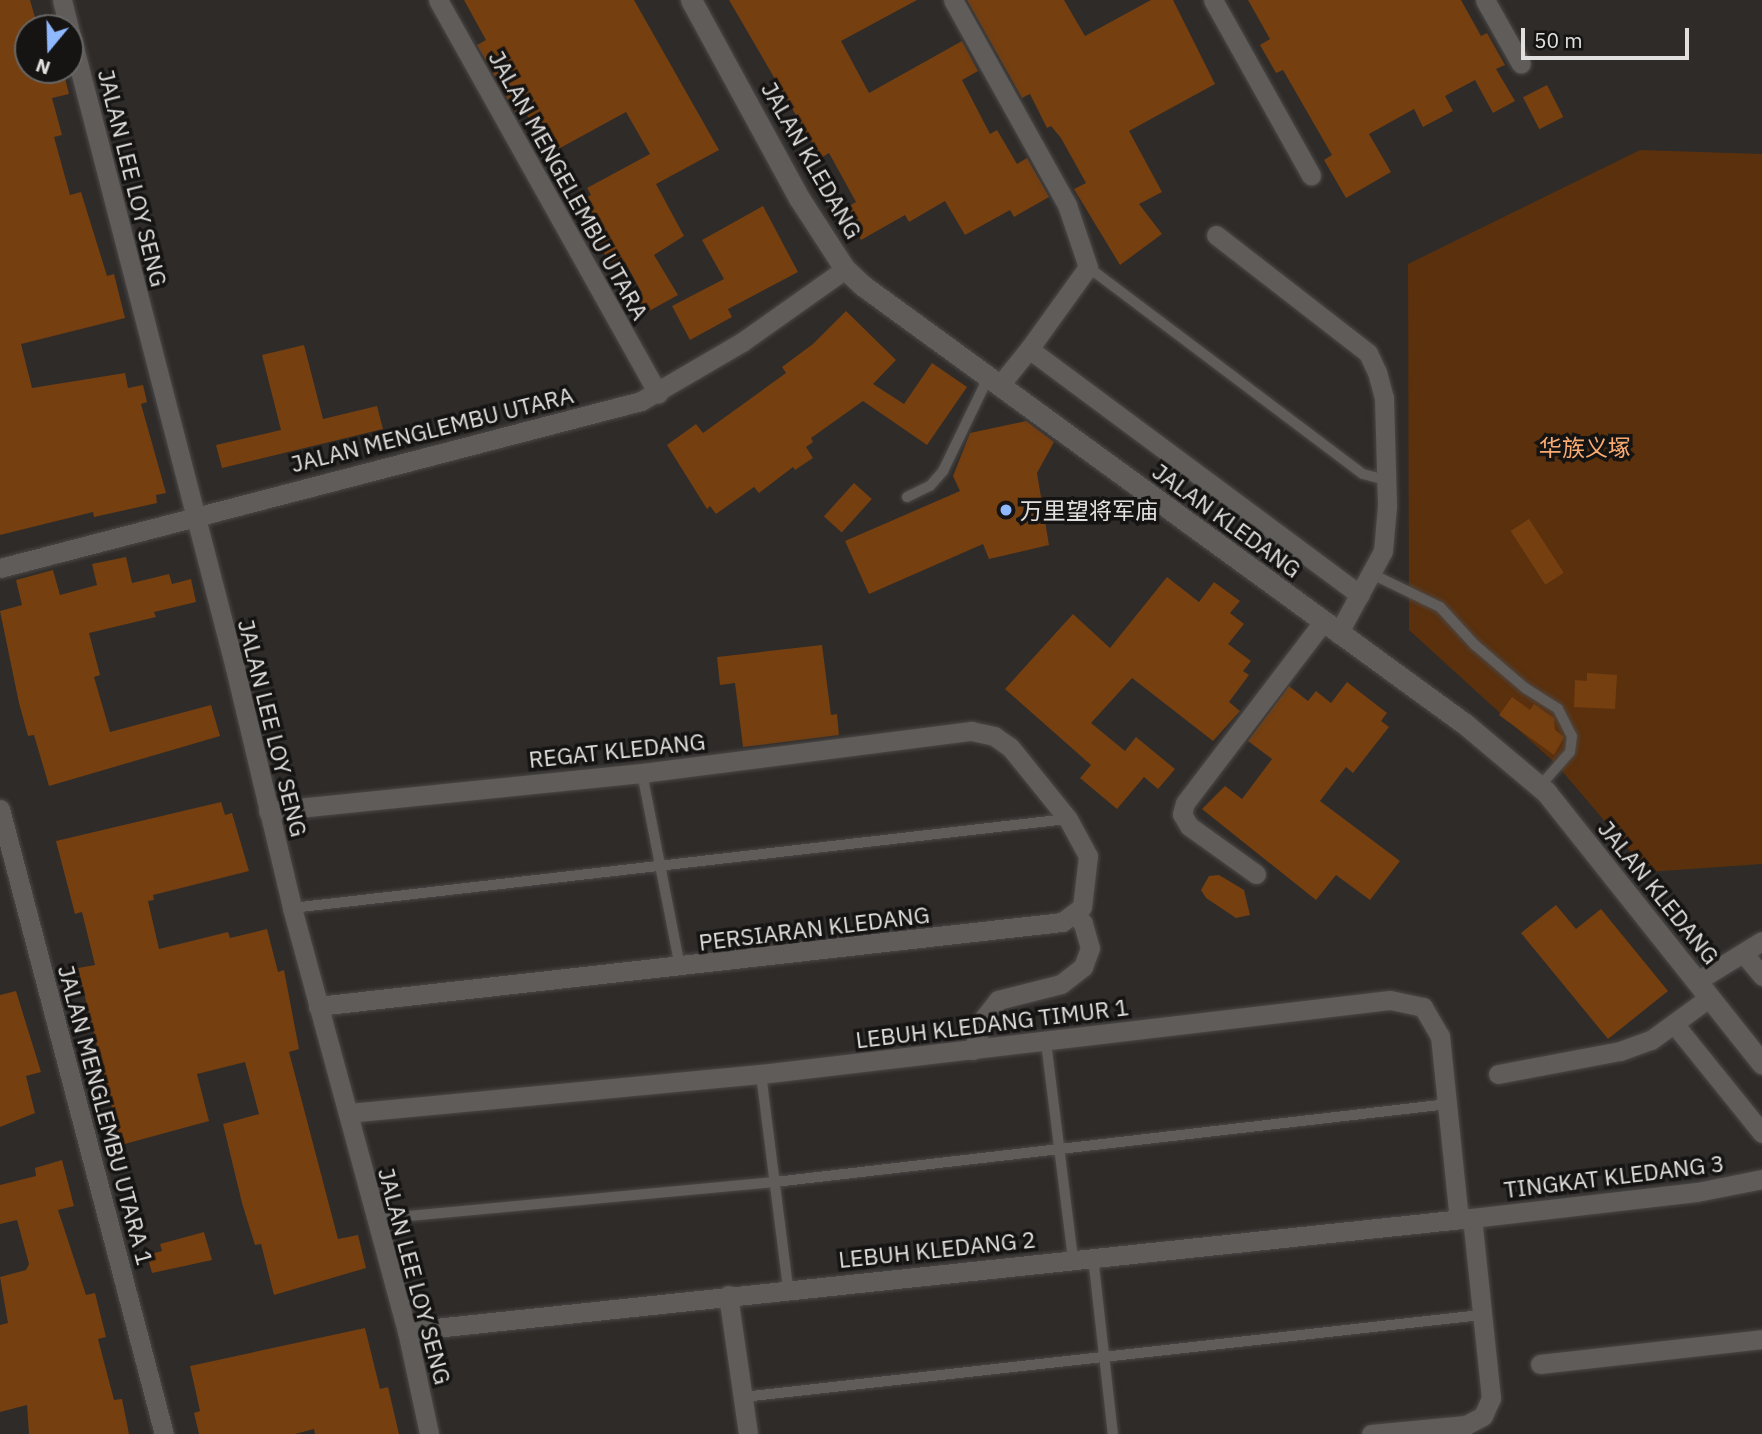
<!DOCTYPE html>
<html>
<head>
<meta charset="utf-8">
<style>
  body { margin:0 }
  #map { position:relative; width:1762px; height:1434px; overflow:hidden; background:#2e2b29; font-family:"IBM Plex Sans","Noto Sans SC",sans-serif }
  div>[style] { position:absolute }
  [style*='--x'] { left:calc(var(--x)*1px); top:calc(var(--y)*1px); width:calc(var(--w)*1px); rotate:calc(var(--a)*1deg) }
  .green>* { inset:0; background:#5a300d }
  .building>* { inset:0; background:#753f10; transform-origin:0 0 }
  .roads { filter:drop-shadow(0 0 2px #4b4847) drop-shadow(0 0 2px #4b4847) }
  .service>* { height:10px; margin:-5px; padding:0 5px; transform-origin:5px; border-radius:5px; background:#5f5c59 }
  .minor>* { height:19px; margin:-9.5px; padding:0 9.5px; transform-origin:9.5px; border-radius:9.5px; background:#5f5c59 }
  .secondary>* { height:21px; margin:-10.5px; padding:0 10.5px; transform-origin:10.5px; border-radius:10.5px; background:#5f5c59 }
  .dots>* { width:19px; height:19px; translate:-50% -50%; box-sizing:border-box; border:4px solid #151413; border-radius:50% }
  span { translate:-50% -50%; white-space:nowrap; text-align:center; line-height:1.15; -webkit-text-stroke:7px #151413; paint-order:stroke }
  .street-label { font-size:23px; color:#e2e0df }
  .park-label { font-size:23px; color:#faab72 }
  .poi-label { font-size:23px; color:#e2e0df }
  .left { translate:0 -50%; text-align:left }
  .north { position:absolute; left:14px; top:14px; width:70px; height:70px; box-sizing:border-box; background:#151413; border:2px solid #676665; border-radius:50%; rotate:199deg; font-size:19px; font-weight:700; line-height:28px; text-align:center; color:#e2e0df }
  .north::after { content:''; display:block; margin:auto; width:24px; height:32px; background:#8fb8fd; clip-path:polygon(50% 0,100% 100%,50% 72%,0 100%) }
  .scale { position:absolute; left:1521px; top:28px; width:168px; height:32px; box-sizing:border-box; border:4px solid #e2e0df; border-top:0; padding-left:9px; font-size:21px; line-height:24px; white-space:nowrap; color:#e2e0df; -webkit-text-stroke:5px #151413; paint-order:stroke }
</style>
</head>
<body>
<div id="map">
  <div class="green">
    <i style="clip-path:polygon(1640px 150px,1762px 154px,1762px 864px,1648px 872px,1556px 764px,1409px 630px,1408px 264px)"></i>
  </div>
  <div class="building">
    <i style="clip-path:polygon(0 0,30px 0,38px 28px,28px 28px,28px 70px,63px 70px,69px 94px,52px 98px,62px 135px,54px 137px,70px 195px,81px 192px,107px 276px,114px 274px,125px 318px,21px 344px,32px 388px,125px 373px,128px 388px,143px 385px,147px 402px,141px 404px,166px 493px,156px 495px,157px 503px,94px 517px,93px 512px,0 535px)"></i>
    <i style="clip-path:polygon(464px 0,634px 0,719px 150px,656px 184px,684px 236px,654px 255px,678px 295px,640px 316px,630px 300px,642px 293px,625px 262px,613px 269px,576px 203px,591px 195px,587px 188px,650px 154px,626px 112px,549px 154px,523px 108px,515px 112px,477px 45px,486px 40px)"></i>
    <i style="clip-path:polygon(729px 0,917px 0,841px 41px,869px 93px,962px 41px,978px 71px,962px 80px,990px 134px,997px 130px,1017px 164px,1027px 158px,1049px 197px,1014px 217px,1010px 210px,965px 235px,945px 201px,909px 222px,905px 215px,861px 240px,844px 209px,856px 202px,829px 153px,821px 158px)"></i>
    <i style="clip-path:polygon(967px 0,1064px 0,1085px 36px,1151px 0,1173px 0,1215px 84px,1129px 131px,1162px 192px,1139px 204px,1162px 234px,1120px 265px,1074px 189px,1086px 183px,1061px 138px,1051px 126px,1047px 128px,1030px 94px,1022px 98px)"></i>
    <i style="clip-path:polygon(1248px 0,1461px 0,1481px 36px,1487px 33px,1505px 65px,1496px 69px,1515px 101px,1493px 113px,1475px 80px,1445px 96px,1453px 111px,1423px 127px,1414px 109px,1369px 134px,1391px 172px,1346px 198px,1324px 160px,1332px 155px,1283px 70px,1276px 73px,1260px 45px,1270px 39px)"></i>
    <i style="left:1547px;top:85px;width:36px;height:27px;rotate:63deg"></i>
    <i style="clip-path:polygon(763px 206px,798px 272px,728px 309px,732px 317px,690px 340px,672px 306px,724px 279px,702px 240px)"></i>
    <i style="clip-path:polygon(846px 311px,896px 360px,873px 384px,904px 404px,932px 363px,967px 387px,927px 445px,863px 401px,811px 438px,813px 442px,806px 447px,813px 458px,795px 470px,793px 467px,759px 493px,754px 487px,716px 514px,710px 506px,707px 509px,667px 445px,696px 424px,703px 433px,786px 373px,782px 367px,813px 344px)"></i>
    <i style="clip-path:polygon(304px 345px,323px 419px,377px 406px,383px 429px,222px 468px,216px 445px,281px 430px,262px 355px)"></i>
    <i style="clip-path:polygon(1026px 421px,1054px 442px,1037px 473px,1049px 545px,989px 559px,983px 544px,869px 594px,845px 541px,960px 491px,953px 476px,970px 433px)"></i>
    <i style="left:854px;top:483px;width:24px;height:45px;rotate:42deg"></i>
    <i style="left:1529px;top:519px;width:64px;height:22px;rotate:57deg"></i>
    <i style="clip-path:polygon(126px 557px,132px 583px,169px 574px,172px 584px,191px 579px,196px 602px,154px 612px,156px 617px,89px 633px,100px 675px,94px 677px,110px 732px,211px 705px,220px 736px,49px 786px,34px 735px,28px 736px,19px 703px,0 611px,22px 605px,16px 580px,53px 570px,60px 595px,97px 585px,92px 564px)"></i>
    <i style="clip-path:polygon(1167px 577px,1199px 602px,1214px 582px,1240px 601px,1230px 613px,1244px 624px,1228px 644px,1251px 661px,1243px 671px,1249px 675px,1229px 702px,1240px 711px,1213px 741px,1132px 678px,1091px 723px,1125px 751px,1136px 737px,1175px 769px,1158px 789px,1144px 777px,1117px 809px,1080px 778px,1091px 765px,1005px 689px,1073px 614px,1110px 648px)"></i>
    <i style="clip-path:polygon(822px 645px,831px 715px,837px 714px,839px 735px,743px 747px,735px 683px,720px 685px,717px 657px)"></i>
    <i style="clip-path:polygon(1587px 673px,1617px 675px,1615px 709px,1574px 707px,1575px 680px,1587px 681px)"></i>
    <i style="clip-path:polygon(1347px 682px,1387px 713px,1381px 721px,1389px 727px,1353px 773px,1346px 767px,1320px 801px,1400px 861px,1370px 900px,1336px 875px,1316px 900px,1202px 809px,1225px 786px,1242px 799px,1272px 759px,1248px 741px,1289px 686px,1308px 701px,1316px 691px,1331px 703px)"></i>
    <i style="clip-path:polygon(1512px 697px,1530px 710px,1534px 704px,1554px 718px,1555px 730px,1564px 737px,1554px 755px,1499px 715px)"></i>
    <i style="clip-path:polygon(221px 802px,225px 815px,232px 813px,249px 871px,153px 895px,154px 900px,148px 901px,159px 949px,228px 932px,230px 938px,267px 929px,278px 972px,284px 970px,299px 1049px,289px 1052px,338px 1239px,358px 1235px,366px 1268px,274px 1295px,261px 1244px,255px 1245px,242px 1203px,223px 1124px,259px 1114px,245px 1062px,197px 1074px,209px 1121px,121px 1145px,78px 968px,95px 965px,82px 912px,75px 914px,56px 841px)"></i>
    <i style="clip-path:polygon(1219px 875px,1244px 890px,1250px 915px,1236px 918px,1206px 898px,1201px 890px,1209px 876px)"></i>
    <i style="clip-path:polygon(1556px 905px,1576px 929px,1601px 909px,1668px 991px,1608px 1039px,1521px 933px)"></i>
    <i style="clip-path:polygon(16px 991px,41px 1072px,26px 1076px,35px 1113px,0 1127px,0 995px)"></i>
    <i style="clip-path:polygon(62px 1160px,74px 1206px,58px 1210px,86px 1295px,95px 1293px,106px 1337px,98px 1339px,114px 1400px,122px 1399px,129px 1434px,29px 1434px,27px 1405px,0 1412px,0 1325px,8px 1323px,0 1277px,26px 1270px,29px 1264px,17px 1220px,0 1224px,0 1185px,36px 1176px,35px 1168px)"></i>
    <i style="clip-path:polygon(204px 1232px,212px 1260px,152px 1273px,147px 1255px,162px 1251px,160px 1244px)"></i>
    <i style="clip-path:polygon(365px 1328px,380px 1389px,388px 1387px,399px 1434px,315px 1434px,314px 1429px,295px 1434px,199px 1434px,194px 1413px,200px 1411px,190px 1366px)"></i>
  </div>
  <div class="roads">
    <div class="service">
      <i style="--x:1088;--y:267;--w:344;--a:37"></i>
      <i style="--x:1363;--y:474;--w:23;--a:15"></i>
      <i style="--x:907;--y:497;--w:25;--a:-26"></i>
      <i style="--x:930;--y:486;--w:20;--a:-49"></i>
      <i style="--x:943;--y:471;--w:103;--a:-64.2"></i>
      <i style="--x:1372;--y:574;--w:76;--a:25.9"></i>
      <i style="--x:1440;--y:607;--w:52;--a:47.4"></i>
      <i style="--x:1475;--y:645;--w:66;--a:40.7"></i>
      <i style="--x:1525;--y:688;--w:39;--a:32"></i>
      <i style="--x:1558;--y:709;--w:30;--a:63"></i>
      <i style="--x:1572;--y:736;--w:16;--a:97"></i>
      <i style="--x:1570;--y:752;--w:45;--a:131.4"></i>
      <i style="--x:642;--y:773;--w:198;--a:78.9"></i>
      <i style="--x:292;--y:908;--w:780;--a:-6.55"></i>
      <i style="--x:1046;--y:1042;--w:219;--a:82.9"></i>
      <i style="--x:761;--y:1074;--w:217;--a:82.8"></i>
      <i style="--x:376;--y:1219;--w:401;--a:-5.3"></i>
      <i style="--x:775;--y:1182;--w:678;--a:-6.61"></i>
      <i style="--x:1093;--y:1257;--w:178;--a:83.6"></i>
      <i style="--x:743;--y:1397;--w:743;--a:-6.34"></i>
    </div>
    <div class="minor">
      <i style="--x:62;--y:0;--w:29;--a:76"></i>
      <i style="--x:438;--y:0;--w:451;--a:60.8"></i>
      <i style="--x:953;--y:0;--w:235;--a:60.9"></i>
      <i style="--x:1067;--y:205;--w:65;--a:71.3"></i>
      <i style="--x:1088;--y:267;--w:101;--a:125.7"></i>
      <i style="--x:1213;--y:0;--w:201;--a:60.8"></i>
      <i style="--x:1485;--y:0;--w:73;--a:60.6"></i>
      <i style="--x:70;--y:32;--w:657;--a:75.46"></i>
      <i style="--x:235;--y:668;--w:247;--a:76.6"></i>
      <i style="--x:292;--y:908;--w:438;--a:74.8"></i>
      <i style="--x:407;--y:1331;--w:105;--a:77.9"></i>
      <i style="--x:1216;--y:235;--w:192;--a:37.8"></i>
      <i style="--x:1368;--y:353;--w:21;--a:65"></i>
      <i style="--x:1377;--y:372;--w:27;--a:75"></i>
      <i style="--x:1384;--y:398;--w:108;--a:88.4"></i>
      <i style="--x:1387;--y:506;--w:45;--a:95.1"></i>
      <i style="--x:1383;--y:551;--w:94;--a:118.5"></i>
      <i style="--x:999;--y:386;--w:48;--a:-51"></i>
      <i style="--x:1029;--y:349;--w:412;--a:36.6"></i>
      <i style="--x:0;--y:568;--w:662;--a:-14.6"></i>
      <i style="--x:641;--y:401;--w:117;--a:-30.3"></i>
      <i style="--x:742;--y:342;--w:126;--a:-35.3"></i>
      <i style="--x:0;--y:809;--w:646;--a:75.3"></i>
      <i style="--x:268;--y:811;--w:376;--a:-5.8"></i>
      <i style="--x:642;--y:773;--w:332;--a:-7.3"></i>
      <i style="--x:971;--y:731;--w:24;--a:12"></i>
      <i style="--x:994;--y:736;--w:19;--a:35"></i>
      <i style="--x:1010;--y:747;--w:92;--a:51.1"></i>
      <i style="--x:1068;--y:819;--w:42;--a:61.6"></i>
      <i style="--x:1088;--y:856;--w:51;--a:96.7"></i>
      <i style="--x:1082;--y:907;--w:25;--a:143"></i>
      <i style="--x:1062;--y:922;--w:749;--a:173.56"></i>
      <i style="--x:1256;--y:874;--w:82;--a:-144.4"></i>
      <i style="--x:1189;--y:826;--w:14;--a:-120"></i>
      <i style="--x:1182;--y:814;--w:11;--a:-75"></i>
      <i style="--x:1185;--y:803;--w:226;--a:-52.7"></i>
      <i style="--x:1743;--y:953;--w:30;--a:50"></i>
      <i style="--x:1697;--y:981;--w:76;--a:-31.6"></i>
      <i style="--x:1675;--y:1025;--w:139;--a:51.1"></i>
      <i style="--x:973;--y:1050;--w:34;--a:-71"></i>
      <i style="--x:984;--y:1018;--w:23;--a:-52"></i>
      <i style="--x:998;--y:1000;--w:65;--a:-14.3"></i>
      <i style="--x:1061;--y:984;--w:28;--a:-38"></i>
      <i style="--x:1083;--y:967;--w:20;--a:-70"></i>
      <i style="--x:1090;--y:948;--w:26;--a:-106"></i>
      <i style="--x:1083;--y:923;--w:11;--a:-135"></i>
      <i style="--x:1498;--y:1074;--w:124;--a:-10.7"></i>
      <i style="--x:1620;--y:1051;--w:33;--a:-20"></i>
      <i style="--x:1651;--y:1040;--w:73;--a:-36.1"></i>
      <i style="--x:348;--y:1113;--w:415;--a:-5.4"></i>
      <i style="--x:761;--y:1074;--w:633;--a:-6.71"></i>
      <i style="--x:1390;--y:1000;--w:34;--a:12"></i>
      <i style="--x:1423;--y:1007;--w:34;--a:60"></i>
      <i style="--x:1440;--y:1036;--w:184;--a:84.1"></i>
      <i style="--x:728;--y:1295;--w:140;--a:81.8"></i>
      <i style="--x:407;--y:1331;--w:1071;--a:-6.06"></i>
      <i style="--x:1472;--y:1218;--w:226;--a:-6.6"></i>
      <i style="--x:1697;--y:1192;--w:66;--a:-11.3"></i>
      <i style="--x:1540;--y:1364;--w:223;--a:-6.4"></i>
      <i style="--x:1371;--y:1434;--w:95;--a:-5.4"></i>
      <i style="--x:1466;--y:1425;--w:19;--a:-28"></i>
      <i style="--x:1483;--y:1416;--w:20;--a:-66"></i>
      <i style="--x:1491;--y:1398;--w:181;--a:-96"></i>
    </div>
    <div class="secondary">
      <i style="--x:691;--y:0;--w:226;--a:61.4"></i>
      <i style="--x:799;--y:198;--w:85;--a:57.1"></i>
      <i style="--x:845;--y:269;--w:23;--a:43"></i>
      <i style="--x:862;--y:285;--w:746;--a:36.06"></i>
      <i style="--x:1465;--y:724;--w:106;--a:40"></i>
      <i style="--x:1546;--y:792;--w:347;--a:51.5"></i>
    </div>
  </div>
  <div class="dots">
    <i style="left:1006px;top:510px;background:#8fb8fd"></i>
  </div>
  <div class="street-label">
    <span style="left:812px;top:160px;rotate:60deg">JALAN KLEDANG</span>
    <span style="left:133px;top:178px;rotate:76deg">JALAN LEE LOY SENG</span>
    <span style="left:569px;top:185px;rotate:61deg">JALAN MENGELEMBU UTARA</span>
    <span style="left:432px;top:429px;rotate:-14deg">JALAN MENGLEMBU UTARA</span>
    <span style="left:1227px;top:520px;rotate:36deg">JALAN KLEDANG</span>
    <span style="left:273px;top:728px;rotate:76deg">JALAN LEE LOY SENG</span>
    <span style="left:617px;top:750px;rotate:-6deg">REGAT KLEDANG</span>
    <span style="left:1659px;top:892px;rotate:51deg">JALAN KLEDANG</span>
    <span style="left:814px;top:928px;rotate:-7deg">PERSIARAN KLEDANG</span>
    <span style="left:992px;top:1023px;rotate:-7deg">LEBUH KLEDANG TIMUR 1</span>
    <span style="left:106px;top:1115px;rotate:75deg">JALAN MENGLEMBU UTARA 1</span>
    <span style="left:1614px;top:1176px;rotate:-7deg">TINGKAT KLEDANG 3</span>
    <span style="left:937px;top:1249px;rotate:-6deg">LEBUH KLEDANG 2</span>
    <span style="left:415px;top:1276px;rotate:75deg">JALAN LEE LOY SENG</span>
  </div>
  <div class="park-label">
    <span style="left:1585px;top:447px">华族义塚</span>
  </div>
  <div class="poi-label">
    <span class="left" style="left:1020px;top:510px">万里望将军庙</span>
  </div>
  <div class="north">N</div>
  <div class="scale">50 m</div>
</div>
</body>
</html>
